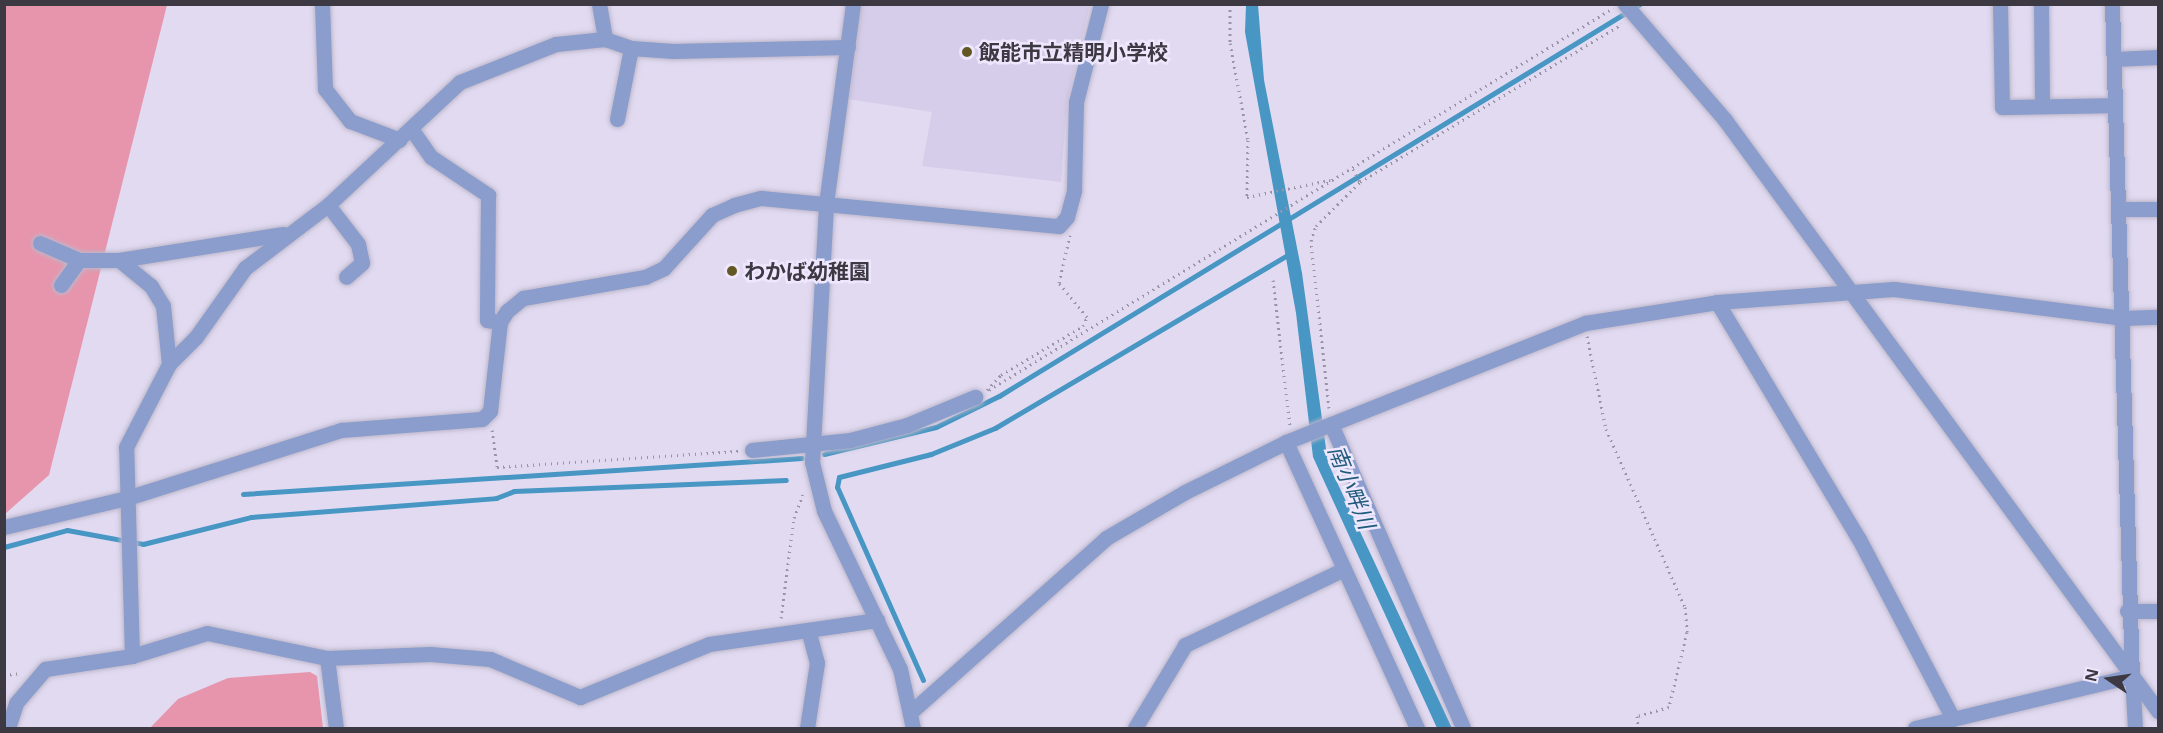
<!DOCTYPE html>
<html>
<head>
<meta charset="utf-8">
<style>
  body { margin:0 }
  #map { position:relative; width:2163px; height:733px; overflow:hidden; background:#e1daf1; font-family:"Noto Sans","Noto Sans JP",sans-serif }
  div>[style] { position:absolute }
  [style*='--x'] { left:calc(var(--x)*1px); top:calc(var(--y)*1px); width:calc(var(--w)*1px); rotate:calc(var(--a)*1deg) }
  .built>* { inset:0; background:#d6cdea }
  .forest>* { inset:0; background:#e795ac }
  .water>* { inset:0; background:#4796c3 }
  .stream>* { height:5px; margin:-2.5px; padding:0 2.5px; transform-origin:2.5px; border-radius:2.5px; background:#4796c3 }
  .path>* { height:3px; margin-top:-1.5px; transform-origin:0; background:repeating-linear-gradient(90deg,#9a95a6 0 1.5px,transparent 0 6px) }
  .roads { filter:drop-shadow(0 0 2px #bdb7ca) drop-shadow(0 0 2px #bdb7ca) }
  .minor>* { height:15px; margin:-7.5px; padding:0 7.5px; transform-origin:7.5px; border-radius:7.5px; background:#8a9dcc }
  .dots>* { width:16px; height:16px; translate:-50% -50%; box-sizing:border-box; border:3px solid #eee7fe; border-radius:50% }
  span { translate:-50% -50%; white-space:nowrap; text-align:center; line-height:1.15; -webkit-text-stroke:5px #eee7fe; paint-order:stroke }
  .poi-label { font-size:21px; color:#3c3942; font-weight:700 }
  .left { translate:0 -50%; text-align:left }
  .water-label { font-size:22px; color:#215c7c; font-style:italic }
  .frame { position:absolute; inset:0; border:6px solid #3c3942; pointer-events:none }
  .north { position:absolute; left:2079px; top:649px; width:60px; height:60px; -webkit-text-stroke:4px #eee7fe; paint-order:stroke; rotate:283deg; font-size:16px; font-weight:700; line-height:24px; text-align:center; color:#3c3942 }
  .north::after { content:''; display:block; margin:auto; width:21px; height:27px; background:#3c3942; clip-path:polygon(50% 0,100% 100%,50% 72%,0 100%) }
</style>
</head>
<body>
<div id="map">
  <div class="built">
    <i style="clip-path:polygon(861px 5px,1090px 5px,1067px 102px,1061px 182px,922px 166px,932px 112px,848px 99px)"></i>
  </div>
  <div class="forest">
    <i style="clip-path:polygon(5px 5px,167px 5px,49px 475px,5px 514px)"></i>
    <i style="clip-path:polygon(310px 672px,317px 676px,323px 728px,150px 728px,178px 699px,228px 678px)"></i>
  </div>
  <div class="water">
    <i style="clip-path:polygon(1246px 5px,1258px 5px,1264px 80px,1302px 273px,1328px 463px,1452px 728px,1437px 728px,1313px 457px,1296px 313px,1245px 32px)"></i>
  </div>
  <div class="stream">
    <i style="--x:824;--y:454;--w:115;--a:-13.6"></i>
    <i style="--x:936;--y:427;--w:70;--a:-26.2"></i>
    <i style="--x:999;--y:396;--w:751;--a:-31.45"></i>
    <i style="--x:243;--y:494;--w:560;--a:-3.68"></i>
    <i style="--x:4;--y:547;--w:65;--a:-15.1"></i>
    <i style="--x:67;--y:530;--w:77;--a:10.4"></i>
    <i style="--x:143;--y:544;--w:111;--a:-14"></i>
    <i style="--x:251;--y:517;--w:246;--a:-4.4"></i>
    <i style="--x:496;--y:498;--w:19;--a:-21"></i>
    <i style="--x:514;--y:491;--w:272;--a:-2.3"></i>
    <i style="--x:923;--y:680;--w:211;--a:-114"></i>
    <i style="--x:837;--y:487;--w:10;--a:-79"></i>
    <i style="--x:839;--y:477;--w:95;--a:-14"></i>
    <i style="--x:931;--y:454;--w:69;--a:-22.1"></i>
    <i style="--x:995;--y:428;--w:344;--a:-30.6"></i>
  </div>
  <div class="path">
    <i style="--x:1230;--y:4;--w:39;--a:90"></i>
    <i style="--x:1230;--y:43;--w:99;--a:79.5"></i>
    <i style="--x:1248;--y:140;--w:57;--a:91"></i>
    <i style="--x:1247;--y:197;--w:85;--a:-11.6"></i>
    <i style="--x:1353;--y:169;--w:15;--a:62"></i>
    <i style="--x:1273;--y:280;--w:147;--a:83.4"></i>
    <i style="--x:1587;--y:336;--w:95;--a:78.5"></i>
    <i style="--x:1606;--y:429;--w:195;--a:66.1"></i>
    <i style="--x:1685;--y:607;--w:25;--a:85"></i>
    <i style="--x:1687;--y:632;--w:77;--a:103.5"></i>
    <i style="--x:1669;--y:707;--w:33;--a:164"></i>
    <i style="--x:1637;--y:716;--w:12;--a:85"></i>
    <i style="--x:987;--y:390;--w:21;--a:-47"></i>
    <i style="--x:1001;--y:375;--w:96;--a:-30.9"></i>
    <i style="--x:1083;--y:326;--w:10;--a:-66"></i>
    <i style="--x:1087;--y:317;--w:44;--a:-129.5"></i>
    <i style="--x:1059;--y:283;--w:49;--a:-77.1"></i>
    <i style="--x:989;--y:390;--w:732;--a:-31.47"></i>
    <i style="--x:1329;--y:408;--w:168;--a:-96.2"></i>
    <i style="--x:1311;--y:241;--w:16;--a:-72"></i>
    <i style="--x:1316;--y:226;--w:62;--a:-45"></i>
    <i style="--x:1360;--y:182;--w:306;--a:-31.1"></i>
    <i style="--x:492;--y:430;--w:37;--a:82"></i>
    <i style="--x:497;--y:467;--w:242;--a:-3.8"></i>
    <i style="--x:781;--y:618;--w:101;--a:-82.6"></i>
    <i style="--x:794;--y:518;--w:25;--a:-69"></i>
    <i style="--x:4;--y:675;--w:17;--a:-7"></i>
  </div>
  <div class="roads">
    <div class="minor">
      <i style="--x:322;--y:4;--w:85;--a:88"></i>
      <i style="--x:325;--y:89;--w:41;--a:52"></i>
      <i style="--x:350;--y:121;--w:53;--a:20.8"></i>
      <i style="--x:599;--y:4;--w:36;--a:80"></i>
      <i style="--x:853;--y:4;--w:203;--a:97.7"></i>
      <i style="--x:826;--y:205;--w:257;--a:93.1"></i>
      <i style="--x:812;--y:462;--w:50;--a:76.2"></i>
      <i style="--x:824;--y:511;--w:175;--a:64.3"></i>
      <i style="--x:900;--y:669;--w:60;--a:77.6"></i>
      <i style="--x:1625;--y:4;--w:153;--a:49.2"></i>
      <i style="--x:1725;--y:120;--w:733;--a:53.77"></i>
      <i style="--x:2000;--y:4;--w:103;--a:88.9"></i>
      <i style="--x:2002;--y:107;--w:113;--a:-1"></i>
      <i style="--x:2041;--y:4;--w:102;--a:89.4"></i>
      <i style="--x:2112;--y:4;--w:672;--a:88.3"></i>
      <i style="--x:2114;--y:59;--w:44;--a:-2.6"></i>
      <i style="--x:617;--y:119;--w:72;--a:-78.8"></i>
      <i style="--x:412;--y:130;--w:33;--a:55"></i>
      <i style="--x:431;--y:157;--w:69;--a:33.7"></i>
      <i style="--x:488;--y:195;--w:125;--a:90.5"></i>
      <i style="--x:487;--y:320;--w:13;--a:9"></i>
      <i style="--x:328;--y:205;--w:49;--a:52.4"></i>
      <i style="--x:358;--y:244;--w:19;--a:78"></i>
      <i style="--x:362;--y:263;--w:21;--a:139"></i>
      <i style="--x:2120;--y:209;--w:38;--a:0"></i>
      <i style="--x:40;--y:243;--w:43;--a:23.6"></i>
      <i style="--x:79;--y:260;--w:40;--a:0"></i>
      <i style="--x:119;--y:260;--w:166;--a:-9"></i>
      <i style="--x:119;--y:260;--w:41;--a:39.1"></i>
      <i style="--x:151;--y:286;--w:23;--a:59"></i>
      <i style="--x:163;--y:306;--w:58;--a:84.1"></i>
      <i style="--x:61;--y:285;--w:31;--a:-54"></i>
      <i style="--x:1717;--y:302;--w:276;--a:59.1"></i>
      <i style="--x:1859;--y:539;--w:203;--a:62.4"></i>
      <i style="--x:1331;--y:424;--w:331;--a:66.5"></i>
      <i style="--x:1286;--y:442;--w:315;--a:65.4"></i>
      <i style="--x:752;--y:450;--w:99;--a:-5.8"></i>
      <i style="--x:850;--y:440;--w:59;--a:-14.7"></i>
      <i style="--x:907;--y:425;--w:74;--a:-22.4"></i>
      <i style="--x:4;--y:527;--w:126;--a:-13.3"></i>
      <i style="--x:127;--y:498;--w:225;--a:-17.6"></i>
      <i style="--x:341;--y:430;--w:141;--a:-4.5"></i>
      <i style="--x:482;--y:419;--w:11;--a:-45"></i>
      <i style="--x:490;--y:411;--w:90;--a:-83.6"></i>
      <i style="--x:500;--y:322;--w:13;--a:-58"></i>
      <i style="--x:507;--y:311;--w:21;--a:-39"></i>
      <i style="--x:523;--y:298;--w:124;--a:-9.8"></i>
      <i style="--x:645;--y:277;--w:21;--a:-25"></i>
      <i style="--x:664;--y:268;--w:72;--a:-47.8"></i>
      <i style="--x:712;--y:215;--w:24;--a:-24"></i>
      <i style="--x:734;--y:205;--w:28;--a:-15"></i>
      <i style="--x:761;--y:198;--w:299;--a:5.4"></i>
      <i style="--x:1059;--y:226;--w:12;--a:-48"></i>
      <i style="--x:1067;--y:217;--w:28;--a:-75"></i>
      <i style="--x:1074;--y:190;--w:88;--a:-88.7"></i>
      <i style="--x:1076;--y:102;--w:101;--a:-75.7"></i>
      <i style="--x:2127;--y:611;--w:31;--a:0"></i>
      <i style="--x:132;--y:656;--w:209;--a:-91.6"></i>
      <i style="--x:126;--y:447;--w:93;--a:-62.6"></i>
      <i style="--x:169;--y:364;--w:38;--a:-45"></i>
      <i style="--x:196;--y:337;--w:85;--a:-54.6"></i>
      <i style="--x:245;--y:268;--w:104;--a:-37.2"></i>
      <i style="--x:328;--y:205;--w:180;--a:-43"></i>
      <i style="--x:460;--y:82;--w:103;--a:-21.6"></i>
      <i style="--x:556;--y:44;--w:49;--a:-5.8"></i>
      <i style="--x:605;--y:39;--w:28;--a:19"></i>
      <i style="--x:631;--y:48;--w:42;--a:4.1"></i>
      <i style="--x:673;--y:51;--w:175;--a:-1.3"></i>
      <i style="--x:327;--y:658;--w:71;--a:82.7"></i>
      <i style="--x:912;--y:711;--w:260;--a:-41.7"></i>
      <i style="--x:1106;--y:538;--w:91;--a:-30.2"></i>
      <i style="--x:1185;--y:492;--w:113;--a:-26.3"></i>
      <i style="--x:1286;--y:442;--w:322;--a:-21.7"></i>
      <i style="--x:1585;--y:323;--w:134;--a:-9"></i>
      <i style="--x:1717;--y:302;--w:177;--a:-4.2"></i>
      <i style="--x:1894;--y:289;--w:230;--a:7.2"></i>
      <i style="--x:2122;--y:318;--w:36;--a:-2"></i>
      <i style="--x:8;--y:728;--w:26;--a:-72"></i>
      <i style="--x:16;--y:703;--w:45;--a:-49.5"></i>
      <i style="--x:45;--y:669;--w:88;--a:-8.5"></i>
      <i style="--x:132;--y:656;--w:78;--a:-17"></i>
      <i style="--x:207;--y:633;--w:123;--a:11.8"></i>
      <i style="--x:327;--y:658;--w:103;--a:-2.2"></i>
      <i style="--x:430;--y:654;--w:60;--a:4.8"></i>
      <i style="--x:490;--y:659;--w:98;--a:22.9"></i>
      <i style="--x:580;--y:697;--w:139;--a:-22.3"></i>
      <i style="--x:709;--y:644;--w:170;--a:-8.1"></i>
      <i style="--x:807;--y:728;--w:66;--a:-81.3"></i>
      <i style="--x:817;--y:663;--w:34;--a:-105"></i>
      <i style="--x:1135;--y:728;--w:97;--a:-58.9"></i>
      <i style="--x:1185;--y:645;--w:176;--a:-25.5"></i>
      <i style="--x:1915;--y:728;--w:223;--a:-13.5"></i>
      <i style="--x:2132;--y:676;--w:52;--a:86.7"></i>
    </div>
  </div>
  <div class="dots">
    <i style="left:967px;top:52px;background:#635723"></i>
    <i style="left:732px;top:271px;background:#635723"></i>
  </div>
  <div class="poi-label">
    <span class="left" style="left:979px;top:52px">飯能市立精明小学校</span>
    <span class="left" style="left:744px;top:271px">わかば幼稚園</span>
  </div>
  <div class="water-label">
    <span style="left:1352px;top:487px;rotate:68deg">南小畔川</span>
  </div>
  <div class="frame"></div>
  <div class="north">N</div>
</div>
</body>
</html>
